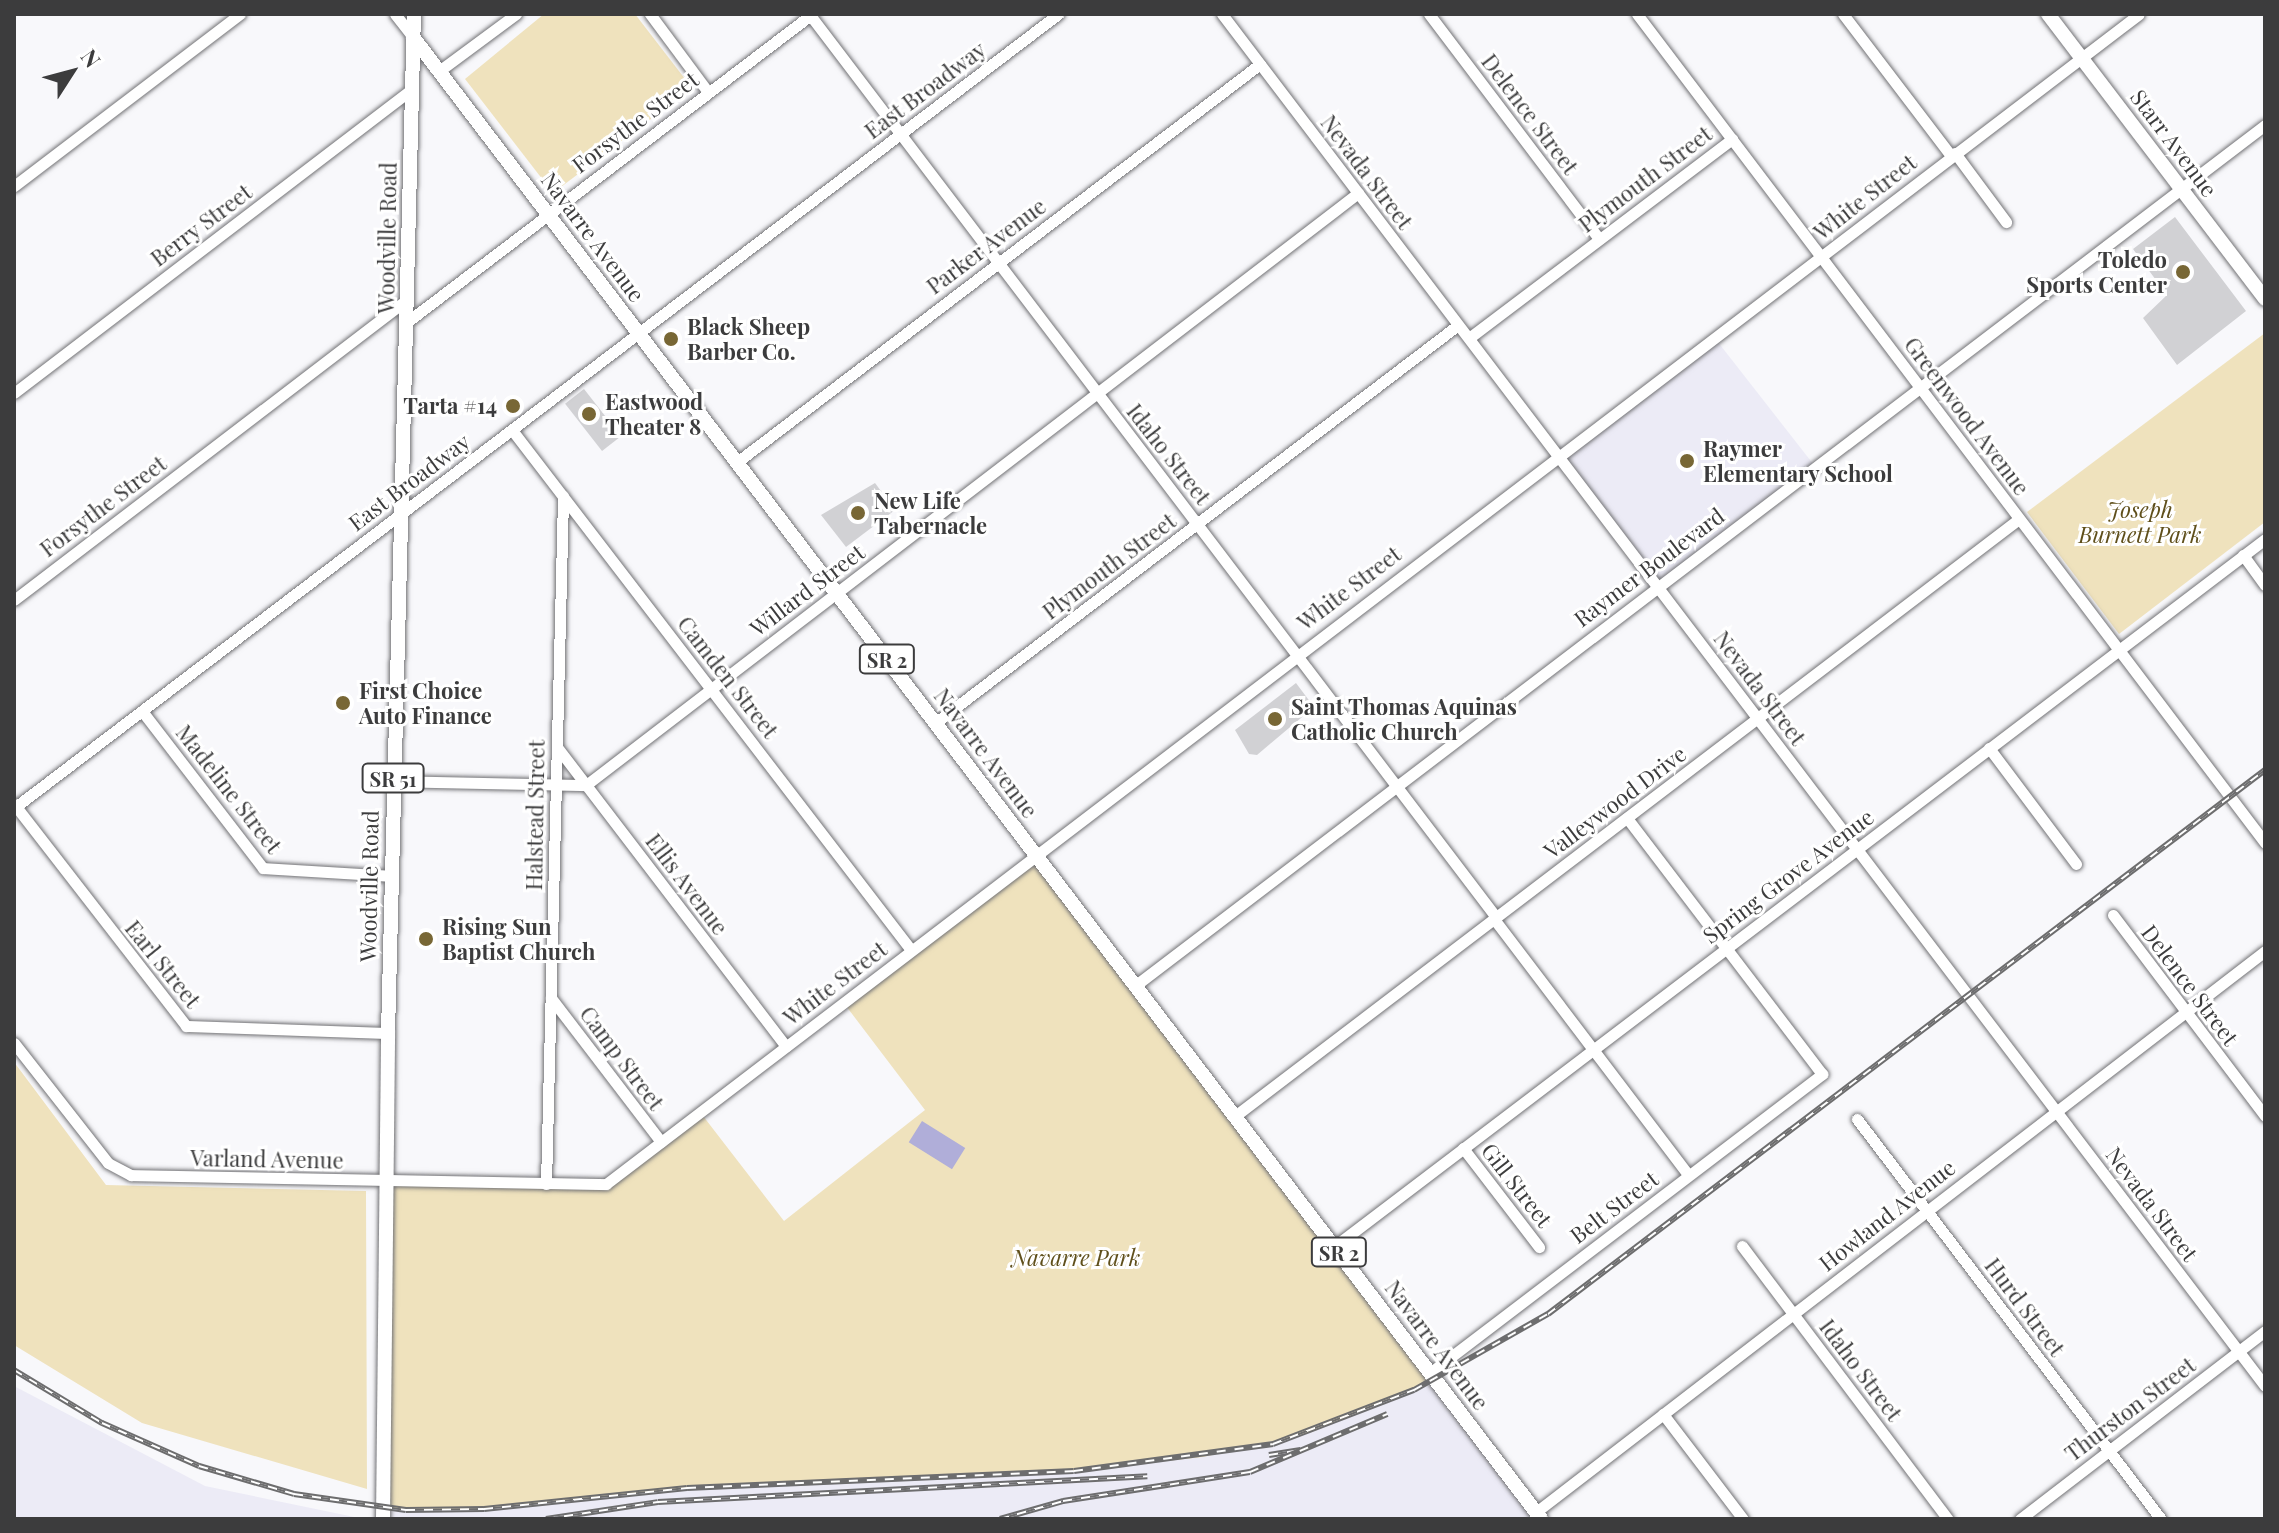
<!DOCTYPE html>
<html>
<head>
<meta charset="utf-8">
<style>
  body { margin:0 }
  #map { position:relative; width:2279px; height:1533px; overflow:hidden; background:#f8f8fb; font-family:"Playfair Display",serif }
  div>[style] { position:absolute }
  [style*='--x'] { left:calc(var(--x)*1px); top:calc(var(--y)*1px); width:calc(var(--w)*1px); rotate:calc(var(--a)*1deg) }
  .built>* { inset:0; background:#ecebf6; transform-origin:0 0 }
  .green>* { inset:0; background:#efe2bd }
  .water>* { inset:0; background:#b0aed9; transform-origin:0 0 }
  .building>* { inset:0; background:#d1d1d4; transform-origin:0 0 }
  .roads { filter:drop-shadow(0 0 2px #727275) drop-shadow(0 0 2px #727275) }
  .minor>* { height:11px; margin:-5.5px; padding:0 5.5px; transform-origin:5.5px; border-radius:5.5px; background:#fff }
  .major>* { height:14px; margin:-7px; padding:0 7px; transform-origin:7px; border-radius:7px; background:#fff }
  .rail>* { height:6px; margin-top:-3px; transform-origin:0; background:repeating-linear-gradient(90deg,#fff 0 9px,#6d6d6e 0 18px); box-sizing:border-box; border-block:2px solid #6d6d6e }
  .dots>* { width:22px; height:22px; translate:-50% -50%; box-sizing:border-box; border:4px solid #fff; border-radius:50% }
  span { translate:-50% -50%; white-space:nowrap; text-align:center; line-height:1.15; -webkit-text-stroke:6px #fff; paint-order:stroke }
  .shield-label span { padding:2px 6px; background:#fff; border:2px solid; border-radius:6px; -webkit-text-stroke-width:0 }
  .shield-label { font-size:20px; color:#3c3c3d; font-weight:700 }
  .street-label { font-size:22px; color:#3c3c3d }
  .poi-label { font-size:22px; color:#3c3c3d; font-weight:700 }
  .right { translate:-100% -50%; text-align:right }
  .left { translate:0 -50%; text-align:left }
  .park-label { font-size:22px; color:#5f4f1b; font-style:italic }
  .frame { position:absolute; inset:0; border:16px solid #3c3c3d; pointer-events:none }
  .north { position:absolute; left:32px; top:32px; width:80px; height:80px; -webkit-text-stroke:6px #fff; paint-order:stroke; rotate:54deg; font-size:22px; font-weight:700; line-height:32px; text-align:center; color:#3c3c3d }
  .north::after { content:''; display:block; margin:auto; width:28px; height:36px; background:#3c3c3d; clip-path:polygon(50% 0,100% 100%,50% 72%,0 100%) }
</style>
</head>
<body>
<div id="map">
  <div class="built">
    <i style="left:1714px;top:337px;width:164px;height:196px;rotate:52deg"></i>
    <i style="clip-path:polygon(1436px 1379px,1541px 1519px,383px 1519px,384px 1508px,465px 1510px,687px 1488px,1203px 1457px,1312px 1432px)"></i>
    <i style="clip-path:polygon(14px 1386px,205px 1486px,364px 1519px,14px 1519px)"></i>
  </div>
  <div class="green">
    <i style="clip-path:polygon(544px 14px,635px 14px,692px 88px,553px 193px,465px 79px)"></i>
    <i style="clip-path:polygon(2265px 333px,2265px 522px,2119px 634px,2027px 512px)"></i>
    <i style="clip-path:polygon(1035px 854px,1436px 1379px,1312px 1432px,1203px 1457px,1074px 1471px,687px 1488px,465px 1510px,384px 1508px,387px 1182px,596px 1187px,700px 1112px,784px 1221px,925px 1110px,843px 1002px)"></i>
    <i style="clip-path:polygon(14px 1062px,106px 1185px,366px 1191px,367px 1489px,142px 1423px,14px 1345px)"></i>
  </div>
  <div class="water">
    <i style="left:922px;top:1121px;width:51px;height:25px;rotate:32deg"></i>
  </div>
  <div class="building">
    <i style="clip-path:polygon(2175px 217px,2246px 311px,2177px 365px,2143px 318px,2167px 295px,2133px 249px)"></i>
    <i style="left:584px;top:389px;width:60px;height:24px;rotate:52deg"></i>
    <i style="clip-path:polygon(875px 483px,895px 510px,846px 547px,821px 515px)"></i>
    <i style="clip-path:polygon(1296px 683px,1314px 707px,1257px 755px,1249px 754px,1235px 730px)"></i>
  </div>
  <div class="roads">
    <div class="minor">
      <i style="--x:395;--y:14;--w:29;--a:52"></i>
      <i style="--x:650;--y:14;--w:97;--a:53.4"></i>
      <i style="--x:1222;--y:14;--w:1723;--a:52.76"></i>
      <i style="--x:1429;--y:14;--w:282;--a:52.9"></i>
      <i style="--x:1637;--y:14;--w:1040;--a:52.85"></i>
      <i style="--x:1843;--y:14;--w:178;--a:52.7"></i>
      <i style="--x:810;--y:15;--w:1133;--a:52.75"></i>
      <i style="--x:439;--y:71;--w:96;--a:-36.5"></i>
      <i style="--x:1955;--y:153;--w:86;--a:53.5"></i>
      <i style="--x:14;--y:186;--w:284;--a:-37.3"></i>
      <i style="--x:407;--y:322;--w:509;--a:-37.25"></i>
      <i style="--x:1469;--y:338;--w:330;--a:-37.1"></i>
      <i style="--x:14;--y:393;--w:501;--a:-37.37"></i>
      <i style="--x:512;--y:430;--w:655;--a:52.5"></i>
      <i style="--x:737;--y:462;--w:657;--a:-37.27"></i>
      <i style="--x:2243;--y:555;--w:37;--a:54"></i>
      <i style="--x:14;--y:600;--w:495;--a:-37.4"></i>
      <i style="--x:142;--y:711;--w:198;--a:52.4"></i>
      <i style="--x:263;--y:868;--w:129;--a:3.5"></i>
      <i style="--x:935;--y:723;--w:657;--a:-37.27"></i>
      <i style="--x:557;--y:747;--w:377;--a:52.6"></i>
      <i style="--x:1989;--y:748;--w:145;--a:53.1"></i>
      <i style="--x:393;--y:781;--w:193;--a:1.2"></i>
      <i style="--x:586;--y:785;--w:973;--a:-37.48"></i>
      <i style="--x:14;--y:804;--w:281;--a:52.2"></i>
      <i style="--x:186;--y:1026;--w:202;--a:2"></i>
      <i style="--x:14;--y:808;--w:1312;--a:-37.25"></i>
      <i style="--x:2113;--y:915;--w:252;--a:52.9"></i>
      <i style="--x:1494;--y:919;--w:321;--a:52.8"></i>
      <i style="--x:1136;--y:985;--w:1419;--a:-37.3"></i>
      <i style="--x:551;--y:998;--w:181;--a:52.6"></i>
      <i style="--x:14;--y:1043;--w:152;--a:51.9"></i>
      <i style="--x:108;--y:1163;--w:26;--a:28"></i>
      <i style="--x:131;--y:1175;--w:475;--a:1.1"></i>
      <i style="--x:606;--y:1184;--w:1928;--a:-37.35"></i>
      <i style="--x:1235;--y:1116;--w:985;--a:-37.29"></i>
      <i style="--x:1857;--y:1119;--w:502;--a:52.77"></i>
      <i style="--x:1463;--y:1148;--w:125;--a:52.5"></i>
      <i style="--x:546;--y:1184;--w:688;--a:-88.58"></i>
      <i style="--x:1335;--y:1246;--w:1168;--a:-37.24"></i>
      <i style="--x:1742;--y:1246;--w:342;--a:53"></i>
      <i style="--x:1431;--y:1372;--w:492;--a:-37.3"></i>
      <i style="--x:1822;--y:1074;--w:322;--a:-127.3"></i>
      <i style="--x:1663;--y:1414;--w:132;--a:52.7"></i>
      <i style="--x:1536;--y:1512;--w:920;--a:-37.58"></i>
      <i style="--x:2020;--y:1519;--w:309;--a:-37.5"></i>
    </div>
    <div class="major">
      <i style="--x:2048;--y:14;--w:358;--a:52.7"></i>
      <i style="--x:413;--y:37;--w:1862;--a:52.72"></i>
      <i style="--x:383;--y:1519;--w:486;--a:-89.4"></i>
      <i style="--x:388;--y:1033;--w:1019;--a:-88.54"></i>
    </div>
  </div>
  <div class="rail">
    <i style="--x:14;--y:1370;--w:103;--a:31.1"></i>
    <i style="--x:102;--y:1423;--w:106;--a:23.9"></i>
    <i style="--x:199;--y:1466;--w:99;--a:16.4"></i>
    <i style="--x:294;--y:1494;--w:113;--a:8.1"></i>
    <i style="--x:406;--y:1510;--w:78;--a:-0.7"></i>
    <i style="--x:484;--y:1509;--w:204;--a:-5.9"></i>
    <i style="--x:687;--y:1488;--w:387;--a:-2.5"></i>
    <i style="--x:1074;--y:1471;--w:201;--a:-7.7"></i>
    <i style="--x:1273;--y:1444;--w:151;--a:-21"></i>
    <i style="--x:1414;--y:1390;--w:154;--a:-29.6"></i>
    <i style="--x:1548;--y:1314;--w:900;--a:-37.19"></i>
    <i style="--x:1269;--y:1455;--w:32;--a:-9"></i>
    <i style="--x:546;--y:1519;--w:113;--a:-8.6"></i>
    <i style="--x:658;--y:1502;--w:490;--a:-3"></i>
    <i style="--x:1000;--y:1519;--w:66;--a:-15.9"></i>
    <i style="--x:1063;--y:1501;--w:189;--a:-8.8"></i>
    <i style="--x:1250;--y:1472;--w:149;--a:-22.9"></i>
  </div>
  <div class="dots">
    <i style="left:2183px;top:272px;background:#786735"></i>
    <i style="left:671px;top:339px;background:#786735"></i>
    <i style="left:513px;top:406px;background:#786735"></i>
    <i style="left:589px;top:414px;background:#786735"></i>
    <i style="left:1687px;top:461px;background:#786735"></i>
    <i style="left:858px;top:513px;background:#786735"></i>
    <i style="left:343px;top:703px;background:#786735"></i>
    <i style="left:1275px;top:719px;background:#786735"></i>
    <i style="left:426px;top:939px;background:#786735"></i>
  </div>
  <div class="shield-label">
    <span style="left:887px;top:659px">SR 2</span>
    <span style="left:393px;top:778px">SR 51</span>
    <span style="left:1339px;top:1252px">SR 2</span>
  </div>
  <div class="street-label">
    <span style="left:925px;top:90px;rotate:-37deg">East Broadway</span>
    <span style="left:1530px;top:114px;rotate:53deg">Delence Street</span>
    <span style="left:635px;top:122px;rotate:-37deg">Forsythe Street</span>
    <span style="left:2174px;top:143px;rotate:53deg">Starr Avenue</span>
    <span style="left:1367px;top:172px;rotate:53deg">Nevada Street</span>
    <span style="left:1645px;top:179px;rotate:-37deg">Plymouth Street</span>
    <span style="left:1865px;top:197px;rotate:-38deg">White Street</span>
    <span style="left:201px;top:225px;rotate:-37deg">Berry Street</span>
    <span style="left:593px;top:237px;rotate:53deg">Navarre Avenue</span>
    <span style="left:387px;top:238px;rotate:-89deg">Woodville Road</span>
    <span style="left:986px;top:246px;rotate:-37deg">Parker Avenue</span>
    <span style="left:1967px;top:416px;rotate:53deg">Greenwood Avenue</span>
    <span style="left:1169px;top:454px;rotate:52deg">Idaho Street</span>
    <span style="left:409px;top:482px;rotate:-37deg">East Broadway</span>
    <span style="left:103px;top:506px;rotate:-37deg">Forsythe Street</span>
    <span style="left:1109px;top:566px;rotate:-37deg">Plymouth Street</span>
    <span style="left:1649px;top:567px;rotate:-37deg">Raymer Boulevard</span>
    <span style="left:1349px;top:588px;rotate:-37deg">White Street</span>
    <span style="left:807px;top:590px;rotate:-37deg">Willard Street</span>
    <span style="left:728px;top:677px;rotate:52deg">Camden Street</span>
    <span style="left:1760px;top:688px;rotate:53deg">Nevada Street</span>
    <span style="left:986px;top:753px;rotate:53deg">Navarre Avenue</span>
    <span style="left:229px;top:789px;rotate:52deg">Madeline Street</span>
    <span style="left:1615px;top:802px;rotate:-37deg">Valleywood Drive</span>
    <span style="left:535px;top:815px;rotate:-89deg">Halstead Street</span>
    <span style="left:1788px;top:876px;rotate:-37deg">Spring Grove Avenue</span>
    <span style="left:687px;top:884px;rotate:53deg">Ellis Avenue</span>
    <span style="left:369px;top:886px;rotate:-89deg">Woodville Road</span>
    <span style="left:163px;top:964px;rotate:51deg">Earl Street</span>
    <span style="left:835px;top:983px;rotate:-37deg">White Street</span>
    <span style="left:2190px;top:985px;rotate:53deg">Delence Street</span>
    <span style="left:622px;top:1058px;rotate:53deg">Camp Street</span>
    <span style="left:267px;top:1159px;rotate:1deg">Varland Avenue</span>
    <span style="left:1517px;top:1185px;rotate:52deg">Gill Street</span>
    <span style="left:2152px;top:1204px;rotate:53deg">Nevada Street</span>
    <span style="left:1614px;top:1207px;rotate:-37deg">Belt Street</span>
    <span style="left:1887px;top:1215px;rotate:-38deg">Howland Avenue</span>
    <span style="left:2025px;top:1307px;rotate:53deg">Hurd Street</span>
    <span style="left:1437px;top:1345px;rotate:53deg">Navarre Avenue</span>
    <span style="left:1861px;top:1370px;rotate:53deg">Idaho Street</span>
    <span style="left:2130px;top:1409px;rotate:-37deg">Thurston Street</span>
  </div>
  <div class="poi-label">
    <span class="right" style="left:2167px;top:272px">Toledo<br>Sports Center</span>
    <span class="left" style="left:687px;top:339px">Black Sheep<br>Barber Co.</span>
    <span class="left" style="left:605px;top:414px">Eastwood<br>Theater 8</span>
    <span class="right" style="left:497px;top:406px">Tarta #14</span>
    <span class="left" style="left:1703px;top:461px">Raymer<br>Elementary School</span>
    <span class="left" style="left:874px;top:513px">New Life<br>Tabernacle</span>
    <span class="left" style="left:359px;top:703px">First Choice<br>Auto Finance</span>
    <span class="left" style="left:1291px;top:719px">Saint Thomas Aquinas<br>Catholic Church</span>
    <span class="left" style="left:442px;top:939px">Rising Sun<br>Baptist Church</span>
  </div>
  <div class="park-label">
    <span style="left:2140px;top:522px">Joseph<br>Burnett Park</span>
    <span style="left:1076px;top:1258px">Navarre Park</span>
  </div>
  <div class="frame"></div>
  <div class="north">N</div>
</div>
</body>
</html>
